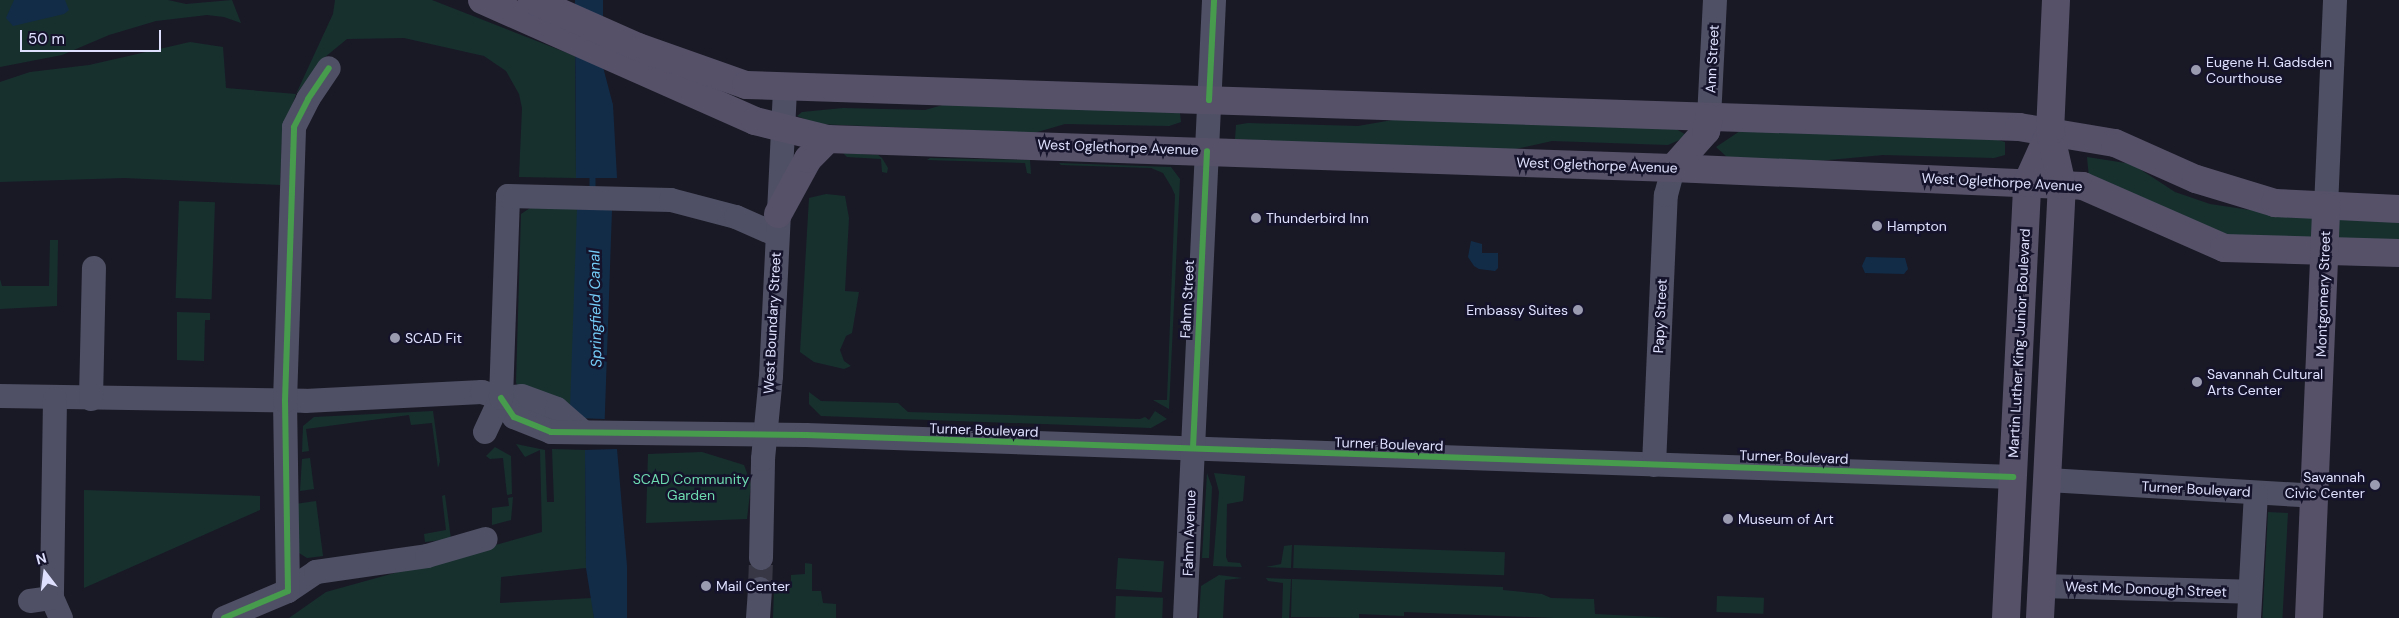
<!DOCTYPE html>
<html>
<head>
<meta charset="utf-8">
<style>
  body { margin:0 }
  #map { position:relative; width:2399px; height:618px; overflow:hidden; background:#191925; font-family:"DM Sans",sans-serif }
  div>[style] { position:absolute }
  [style*='--x'] { left:calc(var(--x)*1px); top:calc(var(--y)*1px); width:calc(var(--w)*1px); rotate:calc(var(--a)*1deg) }
  .green>* { inset:0; background:#17302e; transform-origin:0 0 }
  .water>* { inset:0; background:#122c48; transform-origin:0 0 }
  .stream>* { height:5.5px; margin:-2.75px; padding:0 2.75px; transform-origin:2.75px; border-radius:2.75px; background:#122c48 }
  .minor-tunnel>* { height:24px; margin-top:-12px; transform-origin:0; background:repeating-linear-gradient(90deg,#373745 0 24px,transparent 0 36px) }
  .minor>* { height:24px; margin:-12px; padding:0 12px; transform-origin:12px; border-radius:12px; background:#4f5065 }
  .major>* { height:28px; margin:-14px; padding:0 14px; transform-origin:14px; border-radius:14px; background:#565169 }
  .cycleway>* { height:6px; margin:-3px; padding:0 3px; transform-origin:3px; border-radius:3px; background:#469c4c }
  .dots>* { width:14px; height:14px; translate:-50% -50%; box-sizing:border-box; border:2px solid #14132b; border-radius:50% }
  span { translate:-50% -50%; white-space:nowrap; text-align:center; line-height:1.15; -webkit-text-stroke:5px #14132b; paint-order:stroke }
  .street-label { font-size:14px; color:#dfe0fd }
  .poi-label { font-size:14px; color:#dfe0fd }
  .left { translate:0 -50%; text-align:left }
  .right { translate:-100% -50%; text-align:right }
  .park-label { font-size:14px; color:#6edab0 }
  .water-label { font-size:15px; color:#74cbf6; font-style:italic }
  .north { position:absolute; left:20px; top:548px; width:50px; height:50px; -webkit-text-stroke:4px #14132b; paint-order:stroke; rotate:345deg; font-size:14px; font-weight:700; line-height:20px; text-align:center; color:#dfe0fd }
  .north::after { content:''; display:block; margin:auto; width:18px; height:22px; background:#dfe0fd; clip-path:polygon(50% 0,100% 100%,50% 72%,0 100%) }
  .scale { position:absolute; left:20px; top:30px; width:141px; height:22px; box-sizing:border-box; border:2px solid #dfe0fd; border-top:0; padding-left:6px; font-size:15px; line-height:18px; white-space:nowrap; color:#dfe0fd; -webkit-text-stroke:4px #14132b; paint-order:stroke }
</style>
</head>
<body>
<div id="map">
  <div class="green">
    <i style="clip-path:polygon(0 0,168px 0,186px 4px,232px 0,241px 23px,224px 17px,207px 15px,156px 21px,109px 35px,62px 55px,0 67px)"></i>
    <i style="clip-path:polygon(335px 0,432px 0,575px 56px,576px 178px,519px 177px,522px 108px,519px 94px,506px 71px,484px 56px,404px 38px,347px 39px,325px 57px,296px 94px,282px 136px,280px 185px,124px 178px,0 182px,0 82px,30px 72px,89px 65px,190px 42px,223px 47px,226px 88px,296px 94px,333px 14px)"></i>
    <i style="clip-path:polygon(960px 100px,1166px 107px,1180px 113px,1181px 122px,1169px 126px,1065px 124px,1034px 133px,817px 124px,797px 116px,802px 112px,843px 108px,925px 110px)"></i>
    <i style="clip-path:polygon(1404px 118px,1671px 126px,1688px 136px,1668px 145px,1552px 141px,1502px 152px,1235px 139px,1236px 125px,1248px 123px,1358px 126px)"></i>
    <i style="clip-path:polygon(1743px 129px,1995px 139px,2005px 142px,2005px 155px,1994px 158px,1883px 155px,1786px 164px,1729px 159px,1716px 147px)"></i>
    <i style="clip-path:polygon(843px 153px,878px 155px,882px 158px,888px 168px,887px 173px,882px 172px,881px 159px,847px 157px)"></i>
    <i style="clip-path:polygon(2087px 157px,2132px 164px,2175px 192px,2210px 204px,2250px 210px,2399px 217px,2399px 249px,2251px 244px,2089px 178px)"></i>
    <i style="clip-path:polygon(930px 158px,1030px 160px,1031px 174px,1027px 173px,1025px 163px,927px 160px)"></i>
    <i style="clip-path:polygon(1059px 163px,1171px 167px,1180px 179px,1169px 409px,1153px 400px,1167px 400px,1175px 195px,1172px 188px,1163px 173px,1151px 168px,1061px 165px)"></i>
    <i style="clip-path:polygon(826px 194px,845px 196px,849px 218px,845px 291px,859px 292px,852px 333px,846px 336px,840px 350px,844px 361px,851px 366px,844px 369px,814px 362px,800px 352px,809px 198px)"></i>
    <i style="left:179px;top:201px;width:36px;height:97px;rotate:2deg"></i>
    <i style="clip-path:polygon(530px 208px,577px 209px,585px 418px,517px 386px,516px 382px,521px 214px)"></i>
    <i style="clip-path:polygon(50px 240px,58px 240px,57px 306px,0 309px,0 279px,2px 286px,49px 286px)"></i>
    <i style="clip-path:polygon(177px 312px,210px 313px,210px 320px,205px 320px,204px 361px,177px 360px)"></i>
    <i style="clip-path:polygon(809px 392px,821px 401px,898px 403px,908px 412px,1140px 419px,1145px 417px,1149px 420px,1155px 411px,1167px 419px,1151px 428px,821px 416px,809px 404px)"></i>
    <i style="clip-path:polygon(433px 411px,440px 461px,438px 468px,432px 423px,411px 425px,409px 415px,306px 429px,309px 451px,302px 452px,303px 426px,314px 417px)"></i>
    <i style="clip-path:polygon(516px 444px,545px 450px,547px 502px,554px 502px,552px 449px,585px 450px,586px 568px,501px 577px,500px 603px,592px 598px,594px 618px,289px 618px,326px 592px,542px 532px,540px 450px,525px 457px)"></i>
    <i style="clip-path:polygon(495px 447px,511px 456px,512px 494px,507px 495px,503px 458px,490px 459px,486px 456px)"></i>
    <i style="clip-path:polygon(702px 452px,744px 465px,751px 484px,747px 519px,646px 523px,648px 454px)"></i>
    <i style="clip-path:polygon(310px 458px,314px 489px,300px 491px,302px 459px)"></i>
    <i style="clip-path:polygon(1207px 473px,1212px 487px,1209px 558px,1202px 558px)"></i>
    <i style="clip-path:polygon(1214px 473px,1245px 476px,1243px 501px,1227px 504px,1226px 557px,1228px 562px,1240px 563px,1242px 567px,1213px 566px,1219px 492px)"></i>
    <i style="clip-path:polygon(84px 490px,260px 496px,260px 510px,84px 588px)"></i>
    <i style="clip-path:polygon(445px 495px,451px 539px,425px 542px,424px 534px,446px 530px,442px 496px)"></i>
    <i style="clip-path:polygon(513px 497px,511px 520px,492px 525px,492px 508px,509px 506px,508px 498px)"></i>
    <i style="clip-path:polygon(316px 501px,323px 556px,307px 558px,299px 553px,295px 504px)"></i>
    <i style="left:2268px;top:512px;width:20px;height:106px;rotate:3deg"></i>
    <i style="clip-path:polygon(1292px 545px,1291px 568px,1266px 567px,1281px 564px,1284px 546px)"></i>
    <i style="left:1294px;top:545px;width:211px;height:23px;rotate:2deg"></i>
    <i style="left:1118px;top:558px;width:46px;height:31px;rotate:4deg"></i>
    <i style="clip-path:polygon(805px 563px,812px 564px,812px 591px,821px 591px,823px 603px,836px 604px,836px 618px,773px 618px,774px 589px,791px 588px,791px 575px,805px 574px)"></i>
    <i style="clip-path:polygon(1219px 575px,1242px 578px,1225px 580px,1223px 618px,1199px 618px,1201px 586px)"></i>
    <i style="clip-path:polygon(1266px 578px,1291px 579px,1289px 618px,1282px 618px,1283px 583px,1268px 581px)"></i>
    <i style="clip-path:polygon(1292px 579px,1503px 587px,1503px 590px,1542px 594px,1551px 598px,1594px 599px,1595px 614px,1674px 618px,1554px 618px,1404px 612px,1404px 616px,1359px 614px,1359px 618px,1291px 617px)"></i>
    <i style="left:1116px;top:596px;width:47px;height:22px;rotate:2deg"></i>
    <i style="left:1717px;top:596px;width:47px;height:16px;rotate:2deg"></i>
  </div>
  <div class="water">
    <i style="clip-path:polygon(14px 0,65px 0,69px 10px,64px 14px,13px 26px,6px 18px)"></i>
    <i style="clip-path:polygon(575px 0,603px 0,603px 67px,613px 105px,617px 178px,576px 178px)"></i>
    <i style="left:577px;top:209px;width:35px;height:209px;rotate:2deg"></i>
    <i style="clip-path:polygon(1471px 241px,1482px 244px,1482px 253px,1498px 253px,1498px 268px,1495px 271px,1479px 269px,1474px 266px,1468px 257px)"></i>
    <i style="clip-path:polygon(1866px 257px,1905px 258px,1908px 269px,1904px 274px,1865px 273px,1862px 266px)"></i>
    <i style="clip-path:polygon(617px 449px,627px 566px,627px 618px,594px 618px,586px 568px,585px 450px)"></i>
  </div>
  <div class="stream">
    <i style="--x:593;--y:171;--w:23;--a:90"></i>
  </div>
  <div class="minor-tunnel">
    <i style="--x:760;--y:589;--w:31;--a:-88"></i>
  </div>
  <div class="minor">
    <i style="--x:1709;--y:118;--w:118;--a:-87.1"></i>
    <i style="--x:2326;--y:207;--w:207;--a:-87.5"></i>
    <i style="--x:0;--y:396;--w:305;--a:0.9"></i>
    <i style="--x:305;--y:401;--w:177;--a:-2.9"></i>
    <i style="--x:482;--y:392;--w:20;--a:18"></i>
    <i style="--x:501;--y:398;--w:21;--a:-5"></i>
    <i style="--x:522;--y:396;--w:37;--a:20"></i>
    <i style="--x:557;--y:409;--w:35;--a:41"></i>
    <i style="--x:501;--y:398;--w:23;--a:56"></i>
    <i style="--x:514;--y:417;--w:40;--a:22"></i>
    <i style="--x:551;--y:432;--w:255;--a:0.7"></i>
    <i style="--x:806;--y:435;--w:1208;--a:1.99"></i>
    <i style="--x:55;--y:399;--w:199;--a:90.9"></i>
    <i style="--x:52;--y:598;--w:22;--a:66"></i>
    <i style="--x:91;--y:399;--w:131;--a:-88.7"></i>
    <i style="--x:485;--y:432;--w:38;--a:-65"></i>
    <i style="--x:501;--y:398;--w:202;--a:-88"></i>
    <i style="--x:508;--y:196;--w:163;--a:1.4"></i>
    <i style="--x:671;--y:200;--w:67;--a:14.7"></i>
    <i style="--x:736;--y:217;--w:45;--a:23.7"></i>
    <i style="--x:1654;--y:465;--w:270;--a:-87.5"></i>
    <i style="--x:1666;--y:195;--w:28;--a:-75"></i>
    <i style="--x:2048;--y:480;--w:267;--a:3.4"></i>
    <i style="--x:761;--y:558;--w:99;--a:-88.8"></i>
    <i style="--x:763;--y:459;--w:83;--a:-84.5"></i>
    <i style="--x:771;--y:376;--w:287;--a:-87.2"></i>
    <i style="--x:2041;--y:586;--w:209;--a:1.6"></i>
    <i style="--x:288;--y:591;--w:34;--a:-34"></i>
    <i style="--x:316;--y:572;--w:112;--a:-8.2"></i>
    <i style="--x:427;--y:556;--w:61;--a:-16.1"></i>
    <i style="--x:30;--y:601;--w:22;--a:-8"></i>
    <i style="--x:224;--y:618;--w:69;--a:-22.9"></i>
    <i style="--x:288;--y:591;--w:190;--a:-90.9"></i>
    <i style="--x:285;--y:401;--w:274;--a:-88.1"></i>
    <i style="--x:294;--y:127;--w:31;--a:-63"></i>
    <i style="--x:308;--y:99;--w:37;--a:-56"></i>
    <i style="--x:758;--y:618;--w:29;--a:-86"></i>
    <i style="--x:1185;--y:618;--w:619;--a:-87.31"></i>
    <i style="--x:2249;--y:618;--w:125;--a:-86.8"></i>
  </div>
  <div class="major">
    <i style="--x:482;--y:0;--w:299;--a:23.9"></i>
    <i style="--x:755;--y:121;--w:75;--a:13.9"></i>
    <i style="--x:828;--y:139;--w:845;--a:1.97"></i>
    <i style="--x:1673;--y:168;--w:410;--a:2.5"></i>
    <i style="--x:2083;--y:186;--w:154;--a:23.7"></i>
    <i style="--x:2224;--y:248;--w:175;--a:1.6"></i>
    <i style="--x:532;--y:0;--w:116;--a:23.9"></i>
    <i style="--x:638;--y:47;--w:114;--a:19.4"></i>
    <i style="--x:746;--y:85;--w:1274;--a:1.89"></i>
    <i style="--x:2019;--y:127;--w:97;--a:9.5"></i>
    <i style="--x:2115;--y:143;--w:89;--a:24"></i>
    <i style="--x:2196;--y:179;--w:83;--a:16.9"></i>
    <i style="--x:2275;--y:203;--w:124;--a:2.8"></i>
    <i style="--x:1673;--y:168;--w:50;--a:-48.3"></i>
    <i style="--x:1706;--y:131;--w:13;--a:-77"></i>
    <i style="--x:778;--y:214;--w:63;--a:-61.4"></i>
    <i style="--x:808;--y:159;--w:28;--a:-45"></i>
    <i style="--x:2006;--y:618;--w:436;--a:-87.2"></i>
    <i style="--x:2027;--y:183;--w:56;--a:-65.7"></i>
    <i style="--x:2040;--y:618;--w:434;--a:-87.1"></i>
    <i style="--x:2062;--y:185;--w:54;--a:-102.8"></i>
    <i style="--x:2050;--y:132;--w:132;--a:-87.4"></i>
    <i style="--x:2309;--y:618;--w:411;--a:-87.6"></i>
  </div>
  <div class="cycleway">
    <i style="--x:1209;--y:100;--w:100;--a:-87.1"></i>
    <i style="--x:501;--y:398;--w:23;--a:56"></i>
    <i style="--x:514;--y:417;--w:40;--a:22"></i>
    <i style="--x:551;--y:432;--w:255;--a:0.7"></i>
    <i style="--x:806;--y:435;--w:1208;--a:1.99"></i>
    <i style="--x:1193;--y:448;--w:297;--a:-87.3"></i>
    <i style="--x:224;--y:618;--w:69;--a:-22.9"></i>
    <i style="--x:288;--y:591;--w:190;--a:-90.9"></i>
    <i style="--x:285;--y:401;--w:274;--a:-88.1"></i>
    <i style="--x:294;--y:127;--w:31;--a:-63"></i>
    <i style="--x:308;--y:99;--w:37;--a:-56"></i>
  </div>
  <div class="dots">
    <i style="left:2196px;top:70px;background:#9a9ab1"></i>
    <i style="left:1256px;top:218px;background:#9a9ab1"></i>
    <i style="left:1877px;top:226px;background:#9a9ab1"></i>
    <i style="left:1578px;top:310px;background:#9a9ab1"></i>
    <i style="left:395px;top:338px;background:#9a9ab1"></i>
    <i style="left:2197px;top:382px;background:#9a9ab1"></i>
    <i style="left:2375px;top:485px;background:#9a9ab1"></i>
    <i style="left:1728px;top:519px;background:#9a9ab1"></i>
    <i style="left:706px;top:586px;background:#9a9ab1"></i>
  </div>
  <div class="street-label">
    <span style="left:1712px;top:59px;rotate:-87deg">Ann Street</span>
    <span style="left:1118px;top:147px;rotate:2deg">West Oglethorpe Avenue</span>
    <span style="left:1597px;top:165px;rotate:2deg">West Oglethorpe Avenue</span>
    <span style="left:2002px;top:182px;rotate:3deg">West Oglethorpe Avenue</span>
    <span style="left:2323px;top:294px;rotate:-88deg">Montgomery Street</span>
    <span style="left:1187px;top:299px;rotate:-87deg">Fahm Street</span>
    <span style="left:1660px;top:316px;rotate:-87deg">Papy Street</span>
    <span style="left:772px;top:323px;rotate:-87deg">West Boundary Street</span>
    <span style="left:2019px;top:343px;rotate:-87deg">Martin Luther King Junior Boulevard</span>
    <span style="left:984px;top:430px;rotate:2deg">Turner Boulevard</span>
    <span style="left:1389px;top:444px;rotate:2deg">Turner Boulevard</span>
    <span style="left:1794px;top:457px;rotate:2deg">Turner Boulevard</span>
    <span style="left:2196px;top:489px;rotate:3deg">Turner Boulevard</span>
    <span style="left:1189px;top:533px;rotate:-88deg">Fahm Avenue</span>
    <span style="left:2146px;top:589px;rotate:2deg">West Mc Donough Street</span>
  </div>
  <div class="poi-label">
    <span class="left" style="left:2206px;top:70px">Eugene H. Gadsden<br>Courthouse</span>
    <span class="left" style="left:1266px;top:218px">Thunderbird Inn</span>
    <span class="left" style="left:1887px;top:226px">Hampton</span>
    <span class="right" style="left:1568px;top:310px">Embassy Suites</span>
    <span class="left" style="left:405px;top:338px">SCAD Fit</span>
    <span class="left" style="left:2207px;top:382px">Savannah Cultural<br>Arts Center</span>
    <span class="right" style="left:2365px;top:485px">Savannah<br>Civic Center</span>
    <span class="left" style="left:1738px;top:519px">Museum of Art</span>
    <span class="left" style="left:716px;top:586px">Mail Center</span>
  </div>
  <div class="park-label">
    <span style="left:691px;top:487px">SCAD Community<br>Garden</span>
  </div>
  <div class="water-label">
    <span style="left:596px;top:309px;rotate:-91deg">Springfield Canal</span>
  </div>
  <div class="north">N</div>
  <div class="scale">50 m</div>
</div>
</body>
</html>
